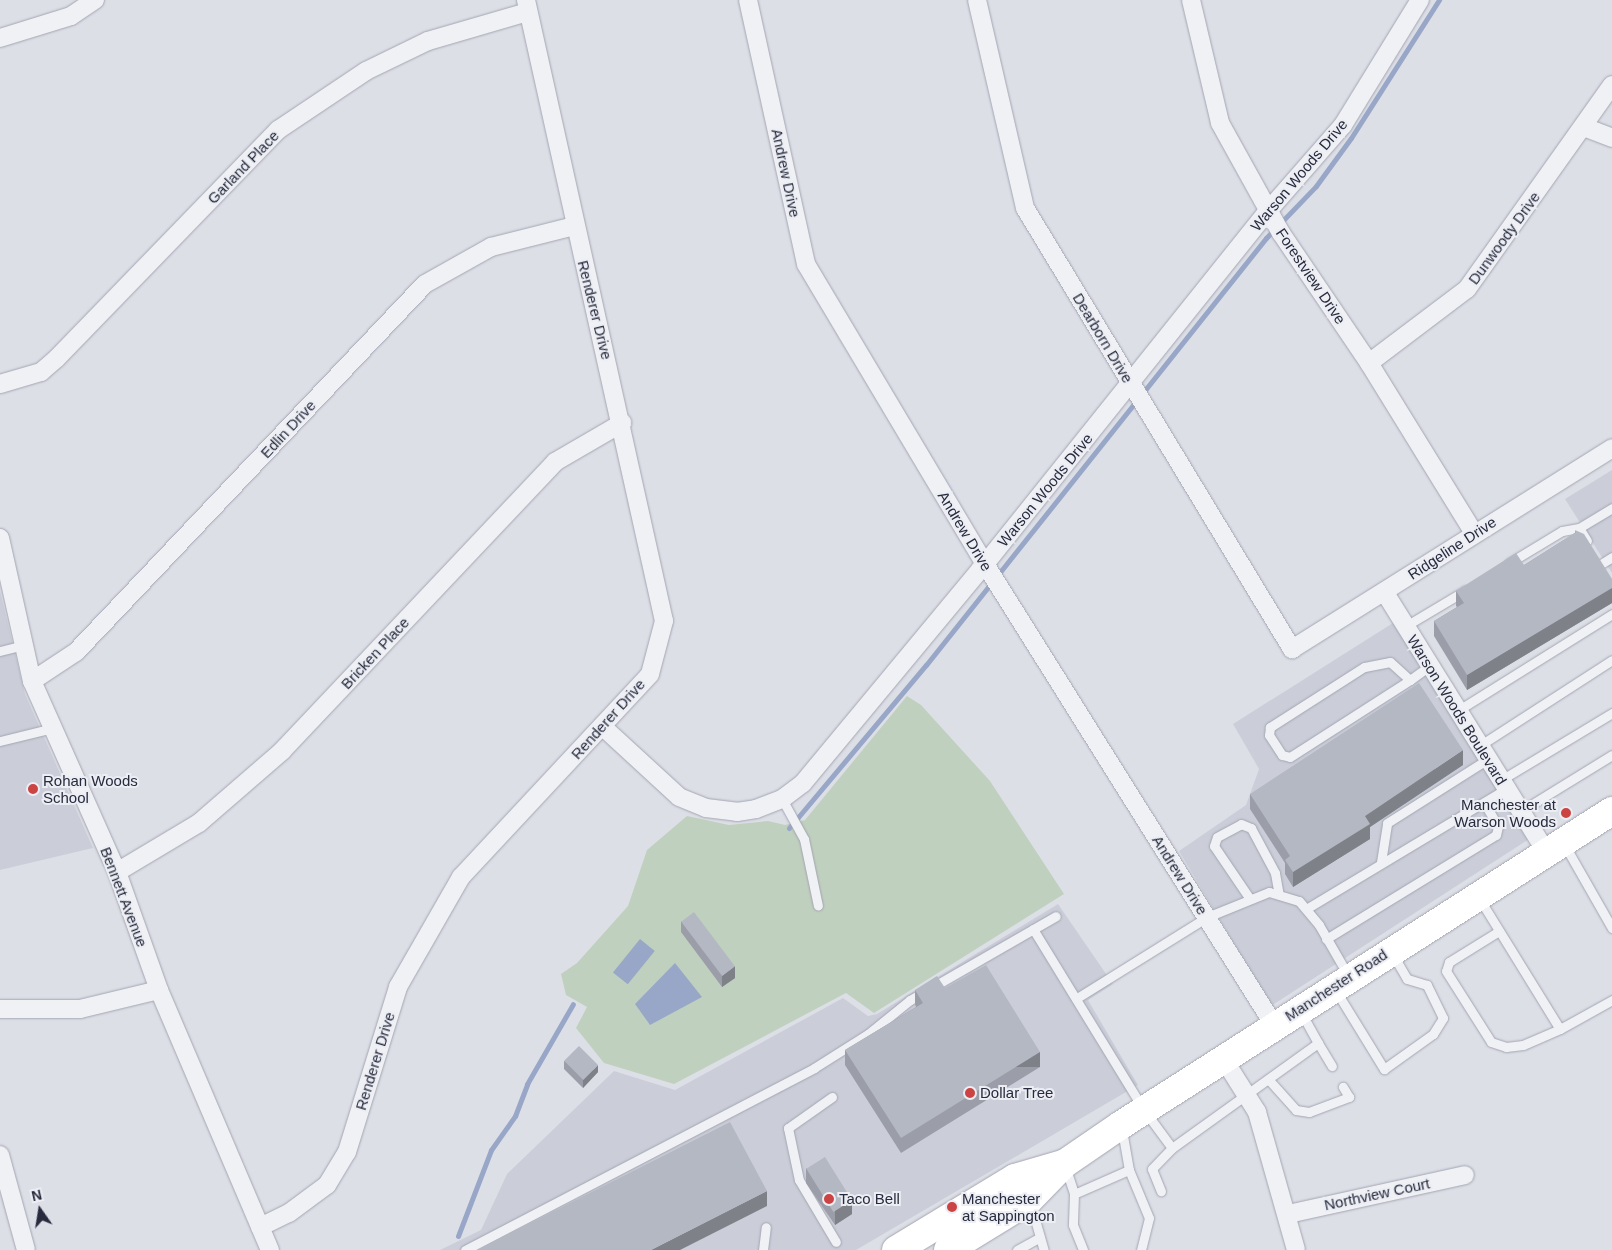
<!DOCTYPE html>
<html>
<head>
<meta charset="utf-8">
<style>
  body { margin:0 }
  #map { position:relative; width:1612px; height:1250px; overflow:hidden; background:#dddfe7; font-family:Helvetica,sans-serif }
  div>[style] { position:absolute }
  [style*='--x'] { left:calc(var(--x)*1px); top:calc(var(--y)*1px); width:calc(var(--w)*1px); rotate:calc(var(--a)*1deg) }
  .built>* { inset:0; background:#cbced9 }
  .green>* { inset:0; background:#c0d0be }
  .water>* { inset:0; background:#98a7c7; transform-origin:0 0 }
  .stream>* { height:5px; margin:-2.5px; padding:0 2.5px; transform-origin:2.5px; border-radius:2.5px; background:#98a7c7 }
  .roads { filter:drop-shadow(0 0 1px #a3a5b1) drop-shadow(0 0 1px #a3a5b1) }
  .service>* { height:9px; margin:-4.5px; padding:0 4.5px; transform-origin:4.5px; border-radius:4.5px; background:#f0f1f5 }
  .minor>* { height:18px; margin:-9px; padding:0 9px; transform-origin:9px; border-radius:9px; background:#f0f1f5 }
  .primary>* { height:28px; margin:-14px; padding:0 14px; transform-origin:14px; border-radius:14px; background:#fff }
  .wall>* { inset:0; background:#9b9ea8 }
  .shaded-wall>* { inset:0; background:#7e8188; transform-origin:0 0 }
  .building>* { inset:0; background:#b4b8c3; transform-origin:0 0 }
  .dots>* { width:14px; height:14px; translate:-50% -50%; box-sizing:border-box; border:2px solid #eceef4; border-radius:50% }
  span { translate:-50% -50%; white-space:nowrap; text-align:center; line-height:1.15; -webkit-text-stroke:4px #eceef4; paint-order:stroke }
  .street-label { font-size:15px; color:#272b3d }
  .poi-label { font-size:15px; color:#272b3d }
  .left { translate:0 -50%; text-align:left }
  .right { translate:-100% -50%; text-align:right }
  .north { position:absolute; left:15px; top:1185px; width:50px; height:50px; -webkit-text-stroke:4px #eceef4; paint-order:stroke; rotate:347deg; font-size:14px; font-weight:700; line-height:20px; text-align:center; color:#272b3d }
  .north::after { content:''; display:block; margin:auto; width:18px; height:22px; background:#272b3d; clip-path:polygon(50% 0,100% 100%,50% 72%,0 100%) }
</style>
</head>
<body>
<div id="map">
  <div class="built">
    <i style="clip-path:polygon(1612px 470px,1612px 573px,1565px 499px)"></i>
    <i style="clip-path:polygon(0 591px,25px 694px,93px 848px,0 870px)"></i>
    <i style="clip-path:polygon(1404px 616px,1540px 832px,1271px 1006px,1179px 851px,1246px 805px,1259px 769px,1233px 724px)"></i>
    <i style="clip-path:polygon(1058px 904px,1113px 984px,1088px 1000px,1138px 1085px,856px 1250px,440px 1250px,481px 1230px,507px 1174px,614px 1071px,675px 1090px,843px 998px,868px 1016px,877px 1014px)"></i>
  </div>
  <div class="green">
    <i style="clip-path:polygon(907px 696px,921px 705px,990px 781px,1064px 894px,874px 1013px,846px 993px,674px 1084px,604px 1063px,576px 1028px,587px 1007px,566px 995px,561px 974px,577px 963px,628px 906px,647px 850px,687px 816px,729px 825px,768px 821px,785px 825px,805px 820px)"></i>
  </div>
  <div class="water">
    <i style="left:640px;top:939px;width:19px;height:43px;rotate:39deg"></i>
    <i style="clip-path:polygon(675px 963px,702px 997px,650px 1025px,635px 1004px)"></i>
  </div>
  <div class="stream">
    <i style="--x:789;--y:828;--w:213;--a:-50"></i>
    <i style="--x:926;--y:665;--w:546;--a:-51.47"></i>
    <i style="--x:1266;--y:238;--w:72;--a:-46.1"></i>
    <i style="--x:1316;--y:186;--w:59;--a:-53.9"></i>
    <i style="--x:1351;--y:138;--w:164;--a:-57.5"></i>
    <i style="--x:458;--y:1236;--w:92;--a:-69"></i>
    <i style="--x:491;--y:1150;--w:42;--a:-54.8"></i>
    <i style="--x:515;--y:1116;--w:34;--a:-69"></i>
    <i style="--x:527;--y:1084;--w:92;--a:-60.1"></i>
  </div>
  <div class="roads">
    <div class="service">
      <i style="--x:1579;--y:528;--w:39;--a:-31"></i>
      <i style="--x:1509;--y:563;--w:62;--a:-31.1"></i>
      <i style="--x:1562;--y:531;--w:17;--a:-10"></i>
      <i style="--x:1579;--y:528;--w:15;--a:58"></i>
      <i style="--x:1601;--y:564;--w:13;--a:-32"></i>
      <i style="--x:1404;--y:627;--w:72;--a:-30.8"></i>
      <i style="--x:0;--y:651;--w:25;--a:-14"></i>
      <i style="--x:1410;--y:680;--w:27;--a:-138"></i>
      <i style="--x:1390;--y:662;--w:26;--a:169"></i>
      <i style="--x:1364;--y:667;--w:112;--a:147.4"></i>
      <i style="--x:1270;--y:727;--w:8;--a:97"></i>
      <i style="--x:1269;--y:735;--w:24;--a:57"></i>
      <i style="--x:1282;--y:755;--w:8;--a:14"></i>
      <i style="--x:1290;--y:757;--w:143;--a:-32.7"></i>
      <i style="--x:1410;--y:680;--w:24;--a:-36"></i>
      <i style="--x:1457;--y:711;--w:183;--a:-32"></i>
      <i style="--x:0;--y:741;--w:55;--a:-13.8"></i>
      <i style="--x:1479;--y:746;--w:158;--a:-32.9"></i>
      <i style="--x:1501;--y:780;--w:130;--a:-31.1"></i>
      <i style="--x:782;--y:799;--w:46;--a:61.2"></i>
      <i style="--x:804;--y:839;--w:68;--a:78.2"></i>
      <i style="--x:1521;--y:811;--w:107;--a:-31.6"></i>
      <i style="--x:1564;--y:844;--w:97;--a:60.3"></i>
      <i style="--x:1381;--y:862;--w:39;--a:-81"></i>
      <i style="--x:1387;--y:823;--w:120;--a:-32.4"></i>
      <i style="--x:1479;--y:898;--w:154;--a:58.3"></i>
      <i style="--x:1560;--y:1029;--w:60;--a:-29.1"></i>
      <i style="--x:1250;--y:899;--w:64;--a:-124.2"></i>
      <i style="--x:1214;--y:846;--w:9;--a:-72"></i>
      <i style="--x:1217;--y:837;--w:27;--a:-28"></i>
      <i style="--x:1241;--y:824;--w:11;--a:22"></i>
      <i style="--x:1251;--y:828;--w:51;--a:61.9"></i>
      <i style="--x:1275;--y:873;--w:22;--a:80"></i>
      <i style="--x:1306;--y:909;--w:233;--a:-31"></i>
      <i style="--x:1033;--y:929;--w:212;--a:58.5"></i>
      <i style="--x:1144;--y:1110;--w:47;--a:53.6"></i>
      <i style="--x:1172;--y:1148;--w:29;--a:134"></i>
      <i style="--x:1152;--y:1169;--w:24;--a:68"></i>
      <i style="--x:1499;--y:931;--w:59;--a:148.2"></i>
      <i style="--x:1449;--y:962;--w:9;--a:108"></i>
      <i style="--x:1446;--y:971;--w:84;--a:57.6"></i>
      <i style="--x:1491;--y:1042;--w:16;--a:18"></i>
      <i style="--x:1506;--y:1047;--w:17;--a:-7"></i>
      <i style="--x:1523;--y:1045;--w:40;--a:-23.4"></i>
      <i style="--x:1326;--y:939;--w:199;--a:-31.5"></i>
      <i style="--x:1496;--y:835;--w:9;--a:-77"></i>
      <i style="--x:1498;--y:826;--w:27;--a:-121"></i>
      <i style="--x:1336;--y:991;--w:92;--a:58.4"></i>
      <i style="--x:1384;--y:1069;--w:60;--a:-35.5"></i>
      <i style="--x:1433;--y:1034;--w:19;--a:-58"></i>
      <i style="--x:1443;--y:1018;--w:37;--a:-116"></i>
      <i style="--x:1427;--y:985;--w:21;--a:-163"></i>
      <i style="--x:1407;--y:979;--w:30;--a:-120"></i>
      <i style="--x:1077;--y:998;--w:153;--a:-31.9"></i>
      <i style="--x:1207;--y:917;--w:67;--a:-22"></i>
      <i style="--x:1269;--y:892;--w:31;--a:17"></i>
      <i style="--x:1299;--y:901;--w:31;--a:50"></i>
      <i style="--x:1319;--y:925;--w:60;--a:60"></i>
      <i style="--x:1318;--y:1043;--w:27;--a:59"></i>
      <i style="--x:1269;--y:1080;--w:40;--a:48"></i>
      <i style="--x:1296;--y:1110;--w:13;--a:9"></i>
      <i style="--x:1309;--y:1112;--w:43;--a:-20.6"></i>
      <i style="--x:1349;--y:1097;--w:12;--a:-121"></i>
      <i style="--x:832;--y:1097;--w:54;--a:144.8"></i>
      <i style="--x:788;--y:1128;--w:53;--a:78.1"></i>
      <i style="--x:799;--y:1180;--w:72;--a:59.2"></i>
      <i style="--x:1122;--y:1130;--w:41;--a:80.1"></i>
      <i style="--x:1129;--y:1170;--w:52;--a:67.4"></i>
      <i style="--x:1149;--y:1218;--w:33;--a:104"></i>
      <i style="--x:1172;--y:1148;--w:180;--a:-35.7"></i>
      <i style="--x:1318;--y:1043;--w:35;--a:-119"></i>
      <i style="--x:1066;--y:1169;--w:26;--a:72"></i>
      <i style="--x:1074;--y:1194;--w:31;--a:92"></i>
      <i style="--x:1073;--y:1225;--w:27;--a:68"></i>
      <i style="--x:1074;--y:1194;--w:60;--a:-23.6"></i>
      <i style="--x:1026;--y:1204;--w:14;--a:56"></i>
      <i style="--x:1034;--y:1216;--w:35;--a:74"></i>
      <i style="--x:465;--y:1250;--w:394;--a:-27.5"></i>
      <i style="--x:814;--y:1068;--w:64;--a:-32.2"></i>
      <i style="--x:868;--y:1034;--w:54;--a:-39"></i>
      <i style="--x:910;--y:1000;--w:168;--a:-29.9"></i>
      <i style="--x:763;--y:1250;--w:23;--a:-83"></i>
      <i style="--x:1017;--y:1250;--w:26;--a:-29"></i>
    </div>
    <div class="minor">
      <i style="--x:748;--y:0;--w:270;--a:77.6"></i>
      <i style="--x:806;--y:264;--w:349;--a:59.2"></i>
      <i style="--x:985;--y:564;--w:544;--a:57.92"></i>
      <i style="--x:977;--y:0;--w:213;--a:77"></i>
      <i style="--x:1025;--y:208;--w:516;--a:58.81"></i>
      <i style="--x:1292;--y:649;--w:378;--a:-32.1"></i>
      <i style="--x:1191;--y:0;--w:126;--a:76.7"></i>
      <i style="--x:1220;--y:123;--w:126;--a:61"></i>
      <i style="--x:1281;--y:233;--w:157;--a:55.9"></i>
      <i style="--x:1369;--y:363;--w:200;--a:58.3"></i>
      <i style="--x:0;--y:38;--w:74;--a:-17.2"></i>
      <i style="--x:71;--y:16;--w:29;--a:-34"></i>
      <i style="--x:1584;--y:127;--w:30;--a:21"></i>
      <i style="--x:1369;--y:363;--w:123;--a:-37.1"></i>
      <i style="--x:1467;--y:289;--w:250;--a:-54.6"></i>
      <i style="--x:0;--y:384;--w:43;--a:-16.3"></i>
      <i style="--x:41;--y:372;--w:21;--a:-41"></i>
      <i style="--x:57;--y:358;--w:318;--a:-45.9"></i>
      <i style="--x:278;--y:130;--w:106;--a:-33.8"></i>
      <i style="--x:366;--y:71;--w:69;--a:-25.8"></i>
      <i style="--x:428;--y:41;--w:104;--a:-16.2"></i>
      <i style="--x:0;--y:538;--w:147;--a:77.4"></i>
      <i style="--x:32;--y:681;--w:209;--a:66"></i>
      <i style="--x:117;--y:872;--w:125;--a:70.4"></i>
      <i style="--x:159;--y:990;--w:283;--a:66.9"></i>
      <i style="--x:1385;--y:593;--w:305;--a:58.1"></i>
      <i style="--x:32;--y:681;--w:53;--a:-33.4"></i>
      <i style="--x:76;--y:652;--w:507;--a:-46.52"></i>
      <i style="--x:425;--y:284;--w:76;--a:-29.3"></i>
      <i style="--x:491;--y:247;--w:86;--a:-14.2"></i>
      <i style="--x:603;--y:727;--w:103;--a:42.6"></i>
      <i style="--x:679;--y:797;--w:29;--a:22"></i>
      <i style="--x:706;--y:808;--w:31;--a:7"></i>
      <i style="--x:737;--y:812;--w:19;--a:-9"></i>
      <i style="--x:756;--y:809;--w:28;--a:-21"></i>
      <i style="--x:782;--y:799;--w:26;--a:-37"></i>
      <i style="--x:803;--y:783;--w:285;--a:-50.3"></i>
      <i style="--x:985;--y:564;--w:452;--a:-51.3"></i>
      <i style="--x:1268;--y:211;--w:114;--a:-48.9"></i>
      <i style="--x:1343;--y:125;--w:147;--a:-58.4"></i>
      <i style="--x:117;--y:872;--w:96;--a:-30.9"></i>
      <i style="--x:199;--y:823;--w:110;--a:-40.9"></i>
      <i style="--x:282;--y:751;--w:398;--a:-46.6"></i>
      <i style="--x:555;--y:462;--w:78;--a:-30.2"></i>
      <i style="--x:0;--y:1009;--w:80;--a:0"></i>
      <i style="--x:80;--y:1009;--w:81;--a:-13.5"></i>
      <i style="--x:1223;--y:1058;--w:64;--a:57.8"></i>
      <i style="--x:1257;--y:1112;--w:143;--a:74.2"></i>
      <i style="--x:0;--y:1155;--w:98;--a:74.7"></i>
      <i style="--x:1288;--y:1214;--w:181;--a:-12.4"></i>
      <i style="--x:260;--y:1227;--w:32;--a:-26"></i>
      <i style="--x:289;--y:1213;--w:47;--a:-36.4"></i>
      <i style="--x:327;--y:1185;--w:39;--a:-59"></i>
      <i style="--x:347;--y:1152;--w:173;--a:-72.8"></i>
      <i style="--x:398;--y:987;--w:127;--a:-60.2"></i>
      <i style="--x:461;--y:877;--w:277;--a:-47"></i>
      <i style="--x:650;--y:674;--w:55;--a:-75.2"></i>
      <i style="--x:664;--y:621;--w:636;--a:-102.53"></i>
    </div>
    <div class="primary">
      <i style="--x:896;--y:1250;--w:139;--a:-31.2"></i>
      <i style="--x:1015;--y:1178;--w:50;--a:-16.3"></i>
      <i style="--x:948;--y:1250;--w:94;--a:-31.5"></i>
      <i style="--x:1028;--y:1201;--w:52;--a:-45.8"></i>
      <i style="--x:1064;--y:1164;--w:69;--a:-34.4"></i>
      <i style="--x:1121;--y:1125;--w:583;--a:-32.6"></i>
    </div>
  </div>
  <div class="wall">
    <i style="clip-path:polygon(1575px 530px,1612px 603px,1467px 690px,1434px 636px,1434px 621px,1457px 607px,1456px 606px,1456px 591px,1524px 565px,1575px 533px)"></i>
    <i style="clip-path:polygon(1463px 765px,1370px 827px,1370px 839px,1293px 887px,1285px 874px,1285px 863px,1250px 809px,1250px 794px)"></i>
    <i style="clip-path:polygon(681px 921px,735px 978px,722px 987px,681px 932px)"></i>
    <i style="clip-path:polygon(945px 988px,1040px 1067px,901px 1153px,845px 1065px,845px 1050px,916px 1007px,915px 1004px,915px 990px)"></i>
    <i style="clip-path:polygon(564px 1061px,598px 1072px,583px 1088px,564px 1069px)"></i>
    <i style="clip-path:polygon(806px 1168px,852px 1214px,835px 1225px,806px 1183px)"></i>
  </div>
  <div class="shaded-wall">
    <i style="clip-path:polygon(1612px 587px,1612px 603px,1467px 690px,1467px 675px)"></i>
    <i style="clip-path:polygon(1463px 750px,1463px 765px,1370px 827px,1370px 839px,1293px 887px,1293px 872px,1365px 816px)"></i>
    <i style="clip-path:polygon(735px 966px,735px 978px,722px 987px,722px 976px)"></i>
    <i style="left:1040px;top:1052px;width:15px;height:163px;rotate:90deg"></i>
    <i style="clip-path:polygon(598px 1065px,598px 1072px,583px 1088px,583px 1080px)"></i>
    <i style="clip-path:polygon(767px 1191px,767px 1206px,680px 1250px,651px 1250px)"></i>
    <i style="clip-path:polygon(852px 1200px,852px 1214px,835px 1225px,835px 1210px)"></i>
  </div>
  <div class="building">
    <i style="clip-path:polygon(1575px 530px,1584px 534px,1612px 579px,1612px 588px,1467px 675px,1434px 621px,1464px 603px,1456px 591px,1516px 553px,1524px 565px,1576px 532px)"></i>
    <i style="clip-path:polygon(1419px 683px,1463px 750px,1365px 816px,1370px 824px,1293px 872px,1285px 860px,1290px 856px,1250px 794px)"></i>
    <i style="left:694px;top:912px;width:68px;height:16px;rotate:53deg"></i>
    <i style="clip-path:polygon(986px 965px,1040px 1052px,901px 1138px,845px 1050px,923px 1003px,915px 990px,937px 976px,945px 988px)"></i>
    <i style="left:579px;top:1046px;width:27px;height:21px;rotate:45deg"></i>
    <i style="clip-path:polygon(730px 1122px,767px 1191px,651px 1250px,477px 1250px)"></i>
    <i style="left:825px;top:1157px;width:51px;height:22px;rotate:58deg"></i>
  </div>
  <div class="dots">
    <i style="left:33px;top:789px;background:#cb4342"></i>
    <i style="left:1566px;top:813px;background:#cb4342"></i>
    <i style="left:970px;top:1093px;background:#cb4342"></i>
    <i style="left:829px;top:1199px;background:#cb4342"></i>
    <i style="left:952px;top:1207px;background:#cb4342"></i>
  </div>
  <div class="street-label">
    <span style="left:243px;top:167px;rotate:-46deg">Garland Place</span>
    <span style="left:786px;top:173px;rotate:78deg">Andrew Drive</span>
    <span style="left:1299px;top:175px;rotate:-50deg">Warson Woods Drive</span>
    <span style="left:1504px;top:238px;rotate:-54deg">Dunwoody Drive</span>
    <span style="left:1311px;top:276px;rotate:56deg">Forestview Drive</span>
    <span style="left:595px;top:310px;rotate:76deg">Renderer Drive</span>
    <span style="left:1103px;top:338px;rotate:59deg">Dearborn Drive</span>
    <span style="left:288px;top:429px;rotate:-47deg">Edlin Drive</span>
    <span style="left:1045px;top:490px;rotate:-51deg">Warson Woods Drive</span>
    <span style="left:965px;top:531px;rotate:59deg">Andrew Drive</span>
    <span style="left:1452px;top:548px;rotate:-33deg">Ridgeline Drive</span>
    <span style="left:375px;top:653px;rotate:-47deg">Bricken Place</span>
    <span style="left:1457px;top:710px;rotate:58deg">Warson Woods Boulevard</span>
    <span style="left:608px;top:719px;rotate:-48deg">Renderer Drive</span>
    <span style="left:1180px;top:875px;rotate:58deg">Andrew Drive</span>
    <span style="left:124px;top:897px;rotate:69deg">Bennett Avenue</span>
    <span style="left:1336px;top:985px;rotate:-33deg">Manchester Road</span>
    <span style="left:375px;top:1061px;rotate:-73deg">Renderer Drive</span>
    <span style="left:1377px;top:1194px;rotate:-12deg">Northview Court</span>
  </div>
  <div class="poi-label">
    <span class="left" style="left:43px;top:789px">Rohan Woods<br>School</span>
    <span class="right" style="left:1556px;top:813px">Manchester at<br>Warson Woods</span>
    <span class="left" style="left:980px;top:1093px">Dollar Tree</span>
    <span class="left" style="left:962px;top:1207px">Manchester<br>at Sappington</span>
    <span class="left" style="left:839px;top:1199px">Taco Bell</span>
  </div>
  <div class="north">N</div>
</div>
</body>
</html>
